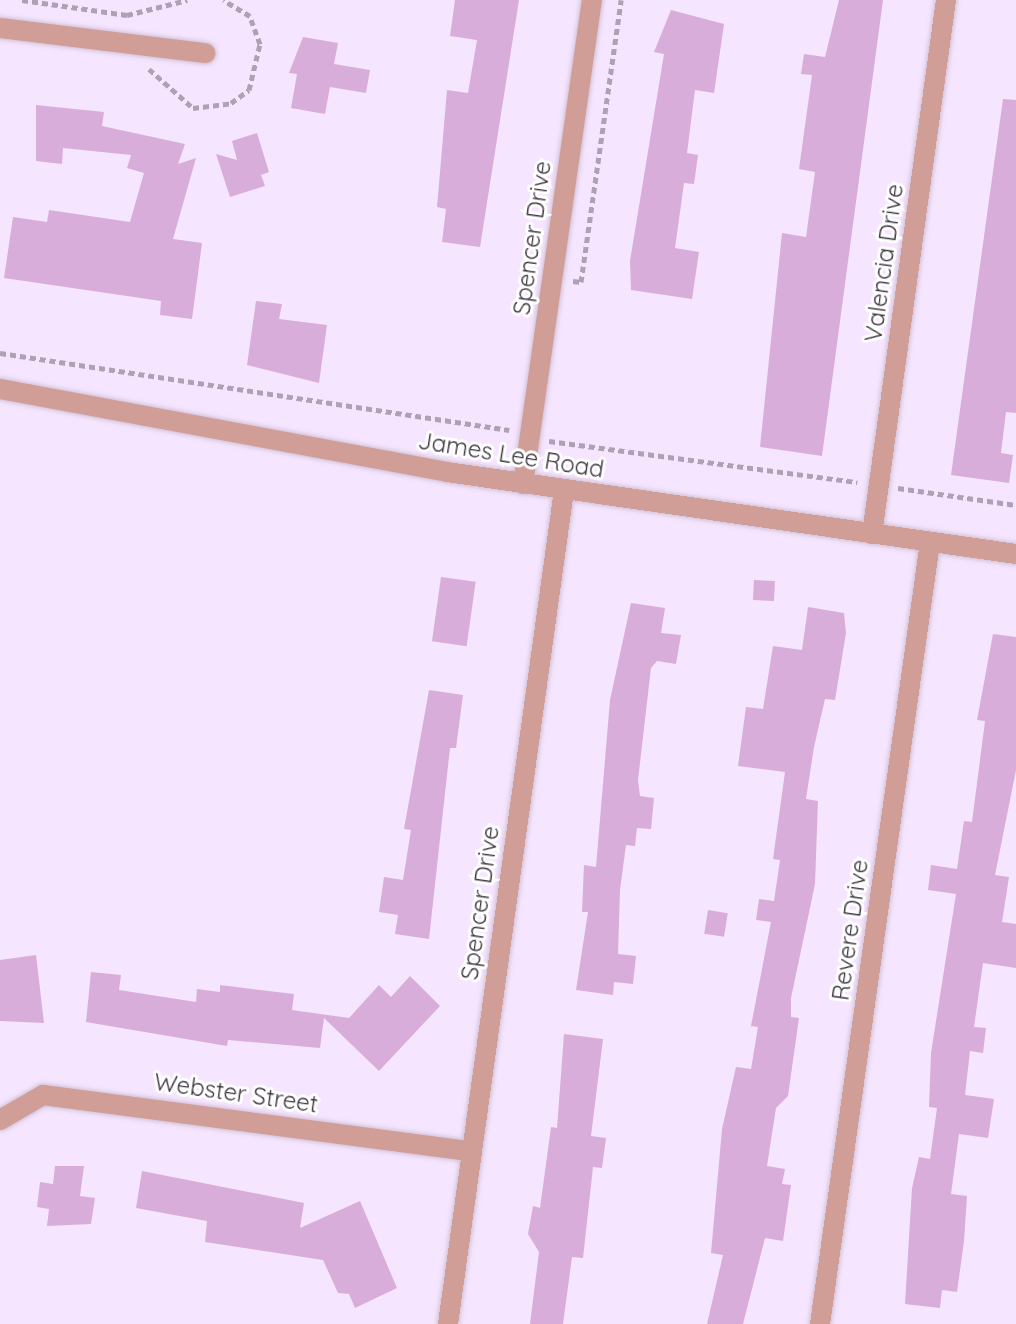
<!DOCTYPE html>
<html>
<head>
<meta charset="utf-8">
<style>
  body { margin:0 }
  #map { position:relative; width:1016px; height:1324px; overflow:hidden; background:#f6e5fe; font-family:Quicksand,sans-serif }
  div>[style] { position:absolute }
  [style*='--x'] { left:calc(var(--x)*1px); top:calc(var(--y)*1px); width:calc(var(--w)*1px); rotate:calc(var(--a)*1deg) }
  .building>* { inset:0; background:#d9add9; transform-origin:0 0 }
  .path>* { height:5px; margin-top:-2.5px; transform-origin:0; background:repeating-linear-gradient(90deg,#aea1b4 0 6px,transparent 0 10px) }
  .roads { filter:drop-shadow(0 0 2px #d1c2d8) drop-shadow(0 0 2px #d1c2d8) }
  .minor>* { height:20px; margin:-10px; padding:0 10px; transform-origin:10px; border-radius:10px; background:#d09d97 }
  span { translate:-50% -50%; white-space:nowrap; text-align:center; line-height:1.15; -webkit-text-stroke:6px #fff; paint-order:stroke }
  .street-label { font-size:24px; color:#3e3741 }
</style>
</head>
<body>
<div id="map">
  <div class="building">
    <i style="clip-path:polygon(455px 0,519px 0,480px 247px,442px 242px,446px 209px,437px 207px,447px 90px,468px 93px,477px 40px,450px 36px)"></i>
    <i style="clip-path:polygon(839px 0,883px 0,822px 456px,760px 447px,782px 233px,806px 237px,815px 172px,799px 169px,812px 75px,801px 74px,804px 54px,825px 57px)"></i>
    <i style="clip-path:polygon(671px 10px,724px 24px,714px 93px,695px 90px,687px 153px,698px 155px,694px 184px,684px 183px,675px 248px,699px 252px,692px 299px,631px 290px,630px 261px,664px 54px,654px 52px)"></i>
    <i style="clip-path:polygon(303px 37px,338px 43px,334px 64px,370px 70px,366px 93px,330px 87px,325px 114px,291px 108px,297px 74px,289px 73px)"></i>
    <i style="clip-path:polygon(1003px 99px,1016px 100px,1016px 413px,1006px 412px,1001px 453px,1013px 455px,1009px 483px,951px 475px)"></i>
    <i style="clip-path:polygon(36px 105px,104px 112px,102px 126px,185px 144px,178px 164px,196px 158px,173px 239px,202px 243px,192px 319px,160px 315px,161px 301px,4px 278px,13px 217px,47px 222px,49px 210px,130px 222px,144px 173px,127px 168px,131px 155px,63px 148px,62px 164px,36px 161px)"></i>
    <i style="clip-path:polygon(257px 133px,269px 172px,261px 175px,265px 186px,230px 197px,216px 154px,237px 160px,232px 141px)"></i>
    <i style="clip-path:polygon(256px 301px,282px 304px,279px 319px,327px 325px,319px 383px,247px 365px)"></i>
    <i style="left:441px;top:577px;width:35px;height:65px;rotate:8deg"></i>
    <i style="left:754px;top:580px;width:21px;height:20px;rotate:3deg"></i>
    <i style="clip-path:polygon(631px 603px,665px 608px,661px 633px,681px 635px,676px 664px,657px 661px,651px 668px,638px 780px,640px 796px,654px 798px,651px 829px,637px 828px,635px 846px,626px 845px,620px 890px,618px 954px,636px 956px,633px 984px,614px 982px,613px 995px,576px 990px,588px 912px,582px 912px,584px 865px,596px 867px,610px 700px)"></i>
    <i style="clip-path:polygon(808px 607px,844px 613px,846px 633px,835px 700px,825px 699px,814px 747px,806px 799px,818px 801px,815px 884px,791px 998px,791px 1017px,799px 1018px,788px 1096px,776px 1108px,767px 1166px,785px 1169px,782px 1184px,791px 1185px,783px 1241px,765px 1238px,743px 1324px,707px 1324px,723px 1255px,711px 1253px,722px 1129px,736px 1067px,751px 1069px,758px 1027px,751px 1026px,771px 922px,756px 920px,759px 899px,774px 901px,780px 860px,773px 859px,785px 772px,738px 766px,746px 707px,763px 709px,773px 646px,802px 650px)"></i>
    <i style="clip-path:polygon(993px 634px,1016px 637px,1016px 770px,995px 875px,1009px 877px,1002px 922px,1016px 924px,1016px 968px,983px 963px,974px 1027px,986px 1028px,983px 1053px,970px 1051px,965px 1095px,994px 1099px,988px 1138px,959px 1134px,951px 1194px,967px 1196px,964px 1241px,957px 1292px,942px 1290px,940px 1308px,905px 1304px,912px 1188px,919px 1157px,930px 1159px,937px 1108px,929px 1107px,931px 1053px,956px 894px,928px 890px,931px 865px,957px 869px,964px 821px,972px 822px,985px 721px,977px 720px)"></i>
    <i style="clip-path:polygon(429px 690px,463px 695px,456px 748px,450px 748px,429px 939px,395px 934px,398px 915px,379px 912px,384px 877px,403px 880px,411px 830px,404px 829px)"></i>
    <i style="left:708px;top:910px;width:20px;height:24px;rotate:9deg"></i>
    <i style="clip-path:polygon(36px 955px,44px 1023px,0 1021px,0 960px)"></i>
    <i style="clip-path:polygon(91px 972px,121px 975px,119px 990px,196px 1002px,197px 989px,220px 992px,220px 985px,294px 994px,292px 1010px,349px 1018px,379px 985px,391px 997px,410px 976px,440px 1006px,379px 1071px,324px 1018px,320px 1048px,228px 1040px,227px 1046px,86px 1022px)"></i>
    <i style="clip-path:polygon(564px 1034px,603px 1039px,591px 1136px,606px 1138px,602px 1168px,593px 1167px,583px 1258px,572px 1257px,563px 1324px,530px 1324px,539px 1252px,528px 1234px,533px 1206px,540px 1208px,551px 1127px,557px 1128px)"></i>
    <i style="clip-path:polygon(55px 1166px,84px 1166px,80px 1196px,95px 1198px,91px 1224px,47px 1226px,49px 1209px,37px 1207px,40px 1182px,53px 1184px)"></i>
    <i style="clip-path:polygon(142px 1171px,304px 1203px,300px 1228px,360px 1201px,397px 1288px,355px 1308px,349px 1294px,338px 1293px,323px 1260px,205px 1242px,207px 1221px,136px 1208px)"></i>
  </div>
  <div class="path">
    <i style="--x:22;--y:0;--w:106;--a:8.1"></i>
    <i style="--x:127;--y:15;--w:62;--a:-14"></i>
    <i style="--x:149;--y:69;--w:59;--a:41.6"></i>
    <i style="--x:193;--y:108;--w:38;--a:-7"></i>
    <i style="--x:231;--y:103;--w:22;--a:-36"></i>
    <i style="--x:249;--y:90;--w:47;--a:-76.6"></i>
    <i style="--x:260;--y:44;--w:30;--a:-110"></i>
    <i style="--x:250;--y:16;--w:31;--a:-149"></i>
    <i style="--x:573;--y:281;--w:8;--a:7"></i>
    <i style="--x:581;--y:282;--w:285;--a:-81.9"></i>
    <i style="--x:0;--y:353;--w:515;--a:8.6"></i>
    <i style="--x:549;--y:441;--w:311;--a:7.6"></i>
    <i style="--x:898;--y:488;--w:119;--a:8.2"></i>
  </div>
  <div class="roads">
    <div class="minor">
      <i style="--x:0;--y:28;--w:207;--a:7"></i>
      <i style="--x:0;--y:389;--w:455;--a:10.5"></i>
      <i style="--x:447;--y:472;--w:575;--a:8.2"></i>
      <i style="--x:523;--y:484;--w:489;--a:-81.9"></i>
      <i style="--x:872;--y:534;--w:539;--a:-82.11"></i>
      <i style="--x:0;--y:1120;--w:50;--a:-30.2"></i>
      <i style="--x:43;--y:1095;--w:432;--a:7.5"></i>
      <i style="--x:448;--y:1324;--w:842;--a:-82.08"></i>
      <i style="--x:820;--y:1324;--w:790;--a:-81.99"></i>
    </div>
  </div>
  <div class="street-label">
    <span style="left:532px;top:238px;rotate:-82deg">Spencer Drive</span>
    <span style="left:884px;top:263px;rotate:-82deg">Valencia Drive</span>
    <span style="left:511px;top:455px;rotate:9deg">James Lee Road</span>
    <span style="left:480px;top:903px;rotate:-82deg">Spencer Drive</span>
    <span style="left:850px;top:930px;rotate:-82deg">Revere Drive</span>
    <span style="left:236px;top:1093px;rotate:8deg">Webster Street</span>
  </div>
</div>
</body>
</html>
